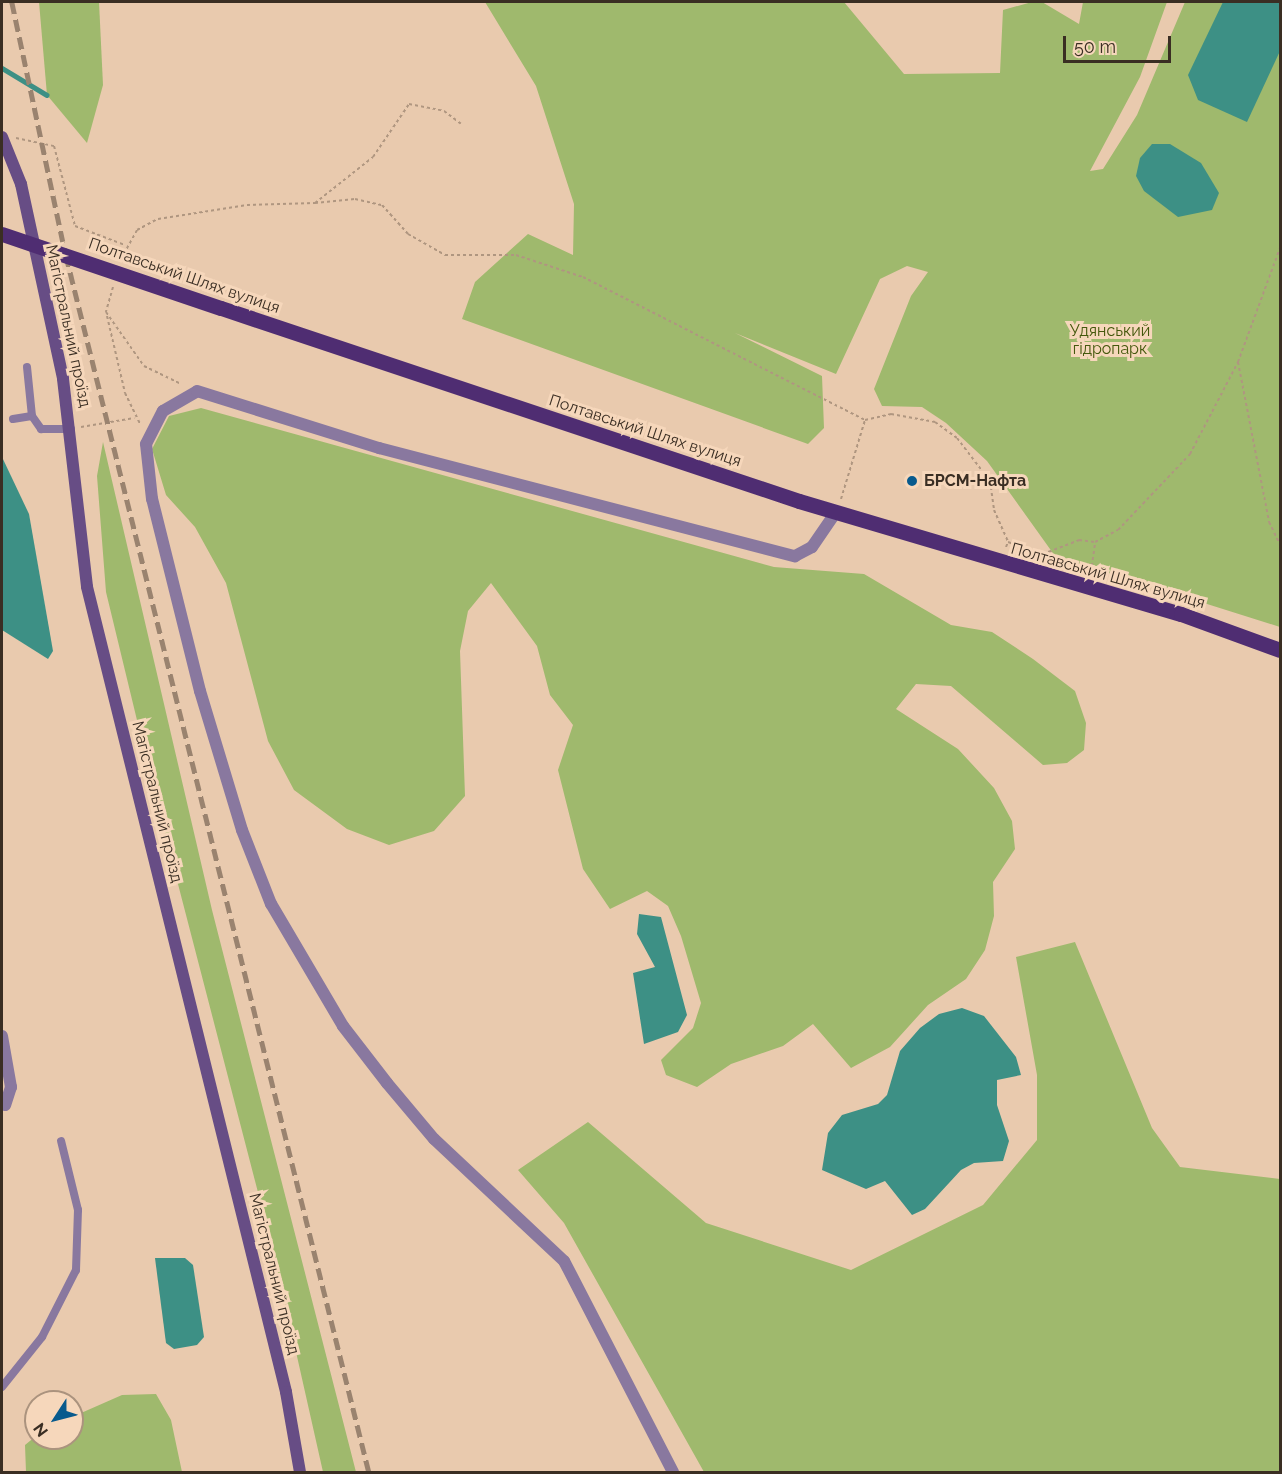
<!DOCTYPE html>
<html>
<head>
<meta charset="utf-8">
<style>
  body { margin:0 }
  #map { position:relative; width:1282px; height:1474px; overflow:hidden; background:#e9caae; font-family:Raleway,sans-serif }
  div>[style] { position:absolute }
  [style*='--x'] { left:calc(var(--x)*1px); top:calc(var(--y)*1px); width:calc(var(--w)*1px); rotate:calc(var(--a)*1deg) }
  .green>* { inset:0; background:#9fb96d }
  .water>* { inset:0; background:#3d9085 }
  .stream>* { height:4.5px; margin:-2.25px; padding:0 2.25px; transform-origin:2.25px; border-radius:2.25px; background:#3d9085 }
  .path>* { height:2px; margin-top:-1px; transform-origin:0; background:repeating-linear-gradient(90deg,#af9680 0 3px,transparent 0 6px) }
  .service>* { height:8px; margin:-4px; padding:0 4px; transform-origin:4px; border-radius:4px; background:#89789f }
  .minor>* { height:12px; margin:-6px; padding:0 6px; transform-origin:6px; border-radius:6px; background:#89789f }
  .secondary>* { height:12px; margin:-6px; padding:0 6px; transform-origin:6px; border-radius:6px; background:#674d85 }
  .primary>* { height:15px; margin:-7.5px; padding:0 7.5px; transform-origin:7.5px; border-radius:7.5px; background:#4f2d72 }
  .rail>* { height:4.5px; margin-top:-2.25px; transform-origin:0; background:repeating-linear-gradient(90deg,#9a836f 0 12px,transparent 0 18px) }
  .primary-bridge>* { height:15px; margin:-7.5px; padding:0 7.5px; transform-origin:7.5px; border-radius:7.5px; background:#4f2d72 }
  .dots>* { width:16px; height:16px; translate:-50% -50%; box-sizing:border-box; border:3px solid #f6d7bb; border-radius:50% }
  span { translate:-50% -50%; white-space:nowrap; text-align:center; line-height:1.15; -webkit-text-stroke:6px #f6d7bb; paint-order:stroke }
  .street-label { font-size:16px; color:#3a2e23 }
  .park-label { font-size:16px; color:#44580c }
  .poi-label { font-size:16px; color:#3a2e23; font-weight:700 }
  .left { translate:0 -50%; text-align:left }
  .frame { position:absolute; inset:0; border:3px solid #3a2e23; pointer-events:none }
  .north { position:absolute; left:24px; top:1390px; width:60px; height:60px; box-sizing:border-box; background:#f6d7bb; border:2px solid #ab937e; border-radius:50%; rotate:234deg; font-size:16px; font-weight:700; line-height:24px; text-align:center; color:#3a2e23 }
  .north::after { content:''; display:block; margin:auto; width:21px; height:27px; background:#085a8d; clip-path:polygon(50% 0,100% 100%,50% 72%,0 100%) }
  .scale { position:absolute; left:1063px; top:36px; width:108px; height:27px; box-sizing:border-box; border:3px solid #3a2e23; border-top:0; padding-left:8px; font-size:18px; line-height:21px; white-space:nowrap; color:#3a2e23; -webkit-text-stroke:4px #f6d7bb; paint-order:stroke }
</style>
</head>
<body>
<div id="map">
  <div class="green">
    <i style="clip-path:polygon(39px 2px,99px 2px,103px 85px,87px 143px,47px 95px)"></i>
    <i style="clip-path:polygon(485px 2px,844px 2px,904px 74px,1000px 73px,1003px 10px,1032px 2px,1042px 2px,1079px 24px,1083px 2px,1167px 2px,1140px 77px,1090px 171px,1103px 169px,1137px 115px,1185px 2px,1280px 2px,1280px 627px,1055px 556px,987px 461px,946px 423px,922px 407px,882px 406px,874px 389px,911px 296px,928px 272px,907px 266px,880px 279px,836px 374px,735px 333px,822px 376px,824px 428px,808px 444px,462px 319px,475px 282px,528px 234px,573px 255px,574px 204px,536px 86px)"></i>
    <i style="clip-path:polygon(201px 408px,774px 567px,864px 574px,951px 625px,992px 632px,1033px 659px,1075px 691px,1086px 723px,1084px 750px,1067px 763px,1043px 765px,951px 686px,916px 684px,896px 709px,958px 749px,994px 788px,1012px 821px,1015px 849px,993px 882px,994px 916px,985px 950px,966px 979px,928px 1005px,890px 1047px,851px 1068px,813px 1024px,783px 1046px,731px 1064px,697px 1087px,666px 1075px,661px 1060px,693px 1028px,701px 1003px,681px 936px,668px 906px,647px 891px,610px 909px,583px 869px,558px 770px,573px 725px,550px 695px,537px 646px,491px 583px,468px 611px,460px 651px,465px 796px,434px 831px,389px 845px,347px 829px,294px 790px,268px 741px,226px 583px,195px 527px,166px 495px,152px 449px,169px 416px)"></i>
    <i style="clip-path:polygon(103px 442px,212px 910px,356px 1472px,323px 1472px,274px 1254px,158px 807px,106px 592px,97px 476px)"></i>
    <i style="clip-path:polygon(1075px 942px,1152px 1128px,1180px 1167px,1280px 1179px,1280px 1472px,704px 1472px,564px 1223px,518px 1170px,588px 1122px,706px 1223px,851px 1270px,983px 1205px,1037px 1140px,1037px 1075px,1016px 957px)"></i>
    <i style="clip-path:polygon(156px 1394px,171px 1420px,182px 1472px,26px 1472px,25px 1445px,36px 1436px,72px 1438px,72px 1417px,122px 1395px)"></i>
  </div>
  <div class="water">
    <i style="clip-path:polygon(1223px 2px,1280px 2px,1280px 51px,1247px 122px,1198px 100px,1188px 75px)"></i>
    <i style="clip-path:polygon(1152px 144px,1170px 144px,1201px 163px,1219px 193px,1212px 210px,1178px 217px,1144px 191px,1136px 176px,1140px 158px)"></i>
    <i style="clip-path:polygon(2px 457px,29px 514px,53px 651px,48px 659px,2px 630px)"></i>
    <i style="clip-path:polygon(639px 914px,661px 917px,687px 1015px,678px 1032px,644px 1044px,633px 973px,655px 967px,637px 934px)"></i>
    <i style="clip-path:polygon(962px 1008px,984px 1016px,1016px 1057px,1021px 1075px,997px 1080px,997px 1105px,1009px 1141px,1003px 1161px,974px 1163px,961px 1170px,925px 1209px,912px 1215px,885px 1181px,866px 1189px,822px 1170px,828px 1133px,842px 1115px,878px 1104px,887px 1095px,900px 1051px,920px 1028px,939px 1014px)"></i>
    <i style="clip-path:polygon(155px 1258px,185px 1258px,193px 1265px,204px 1337px,197px 1345px,174px 1349px,166px 1343px)"></i>
  </div>
  <div class="stream">
    <i style="--x:2;--y:68;--w:52;--a:31"></i>
  </div>
  <div class="path">
    <i style="--x:16;--y:138;--w:39;--a:12"></i>
    <i style="--x:54;--y:146;--w:83;--a:75.3"></i>
    <i style="--x:75;--y:226;--w:53;--a:20.8"></i>
    <i style="--x:315;--y:203;--w:40;--a:-5.7"></i>
    <i style="--x:355;--y:199;--w:28;--a:13"></i>
    <i style="--x:382;--y:205;--w:39;--a:48"></i>
    <i style="--x:408;--y:234;--w:43;--a:29.6"></i>
    <i style="--x:445;--y:255;--w:71;--a:0"></i>
    <i style="--x:516;--y:255;--w:71;--a:18.2"></i>
    <i style="--x:583;--y:277;--w:316;--a:26.9"></i>
    <i style="--x:121;--y:259;--w:33;--a:-61"></i>
    <i style="--x:137;--y:230;--w:24;--a:-28"></i>
    <i style="--x:158;--y:219;--w:90;--a:-8.9"></i>
    <i style="--x:247;--y:205;--w:68;--a:-1.7"></i>
    <i style="--x:315;--y:203;--w:74;--a:-38.4"></i>
    <i style="--x:373;--y:157;--w:64;--a:-55.8"></i>
    <i style="--x:409;--y:104;--w:36;--a:11"></i>
    <i style="--x:444;--y:111;--w:21;--a:37"></i>
    <i style="--x:113;--y:287;--w:26;--a:106"></i>
    <i style="--x:106;--y:312;--w:66;--a:54.9"></i>
    <i style="--x:144;--y:366;--w:41;--a:25.9"></i>
    <i style="--x:107;--y:316;--w:79;--a:76.8"></i>
    <i style="--x:125;--y:393;--w:34;--a:64"></i>
    <i style="--x:1238;--y:362;--w:163;--a:79"></i>
    <i style="--x:1269;--y:522;--w:25;--a:64"></i>
    <i style="--x:81;--y:427;--w:54;--a:-9.6"></i>
    <i style="--x:841;--y:499;--w:83;--a:-73.1"></i>
    <i style="--x:865;--y:420;--w:27;--a:-13"></i>
    <i style="--x:891;--y:414;--w:45;--a:10.3"></i>
    <i style="--x:935;--y:422;--w:27;--a:36"></i>
    <i style="--x:957;--y:438;--w:54;--a:52.5"></i>
    <i style="--x:990;--y:481;--w:29;--a:82"></i>
    <i style="--x:994;--y:510;--w:35;--a:66"></i>
    <i style="--x:1006;--y:547;--w:5;--a:-68"></i>
    <i style="--x:1008;--y:542;--w:37;--a:19"></i>
    <i style="--x:1043;--y:554;--w:39;--a:-21"></i>
    <i style="--x:1079;--y:540;--w:16;--a:7"></i>
    <i style="--x:1095;--y:542;--w:26;--a:-28"></i>
    <i style="--x:1118;--y:530;--w:105;--a:-46.5"></i>
    <i style="--x:1190;--y:454;--w:104;--a:-62.4"></i>
    <i style="--x:1238;--y:362;--w:121;--a:-69.8"></i>
    <i style="--x:1091;--y:572;--w:30;--a:-82"></i>
  </div>
  <div class="service">
    <i style="--x:27;--y:367;--w:49;--a:84.2"></i>
    <i style="--x:13;--y:419;--w:19;--a:-9"></i>
    <i style="--x:32;--y:416;--w:16;--a:55"></i>
    <i style="--x:41;--y:429;--w:30;--a:0"></i>
    <i style="--x:2;--y:1387;--w:64;--a:-51.3"></i>
    <i style="--x:42;--y:1337;--w:75;--a:-63.1"></i>
    <i style="--x:76;--y:1270;--w:60;--a:-88.1"></i>
    <i style="--x:78;--y:1210;--w:71;--a:-103.8"></i>
  </div>
  <div class="minor">
    <i style="--x:2;--y:1036;--w:52;--a:80"></i>
    <i style="--x:11;--y:1087;--w:19;--a:108"></i>
    <i style="--x:673;--y:1472;--w:237;--a:-117.3"></i>
    <i style="--x:564;--y:1261;--w:178;--a:-136.8"></i>
    <i style="--x:434;--y:1139;--w:73;--a:-130"></i>
    <i style="--x:387;--y:1083;--w:72;--a:-127.7"></i>
    <i style="--x:343;--y:1026;--w:142;--a:-120.5"></i>
    <i style="--x:271;--y:904;--w:79;--a:-111.4"></i>
    <i style="--x:242;--y:830;--w:145;--a:-106.8"></i>
    <i style="--x:200;--y:691;--w:198;--a:-104"></i>
    <i style="--x:152;--y:499;--w:55;--a:-96.2"></i>
    <i style="--x:146;--y:444;--w:37;--a:-63"></i>
    <i style="--x:163;--y:411;--w:39;--a:-30"></i>
    <i style="--x:197;--y:391;--w:191;--a:17.4"></i>
    <i style="--x:379;--y:448;--w:430;--a:14.6"></i>
    <i style="--x:795;--y:556;--w:19;--a:-28"></i>
    <i style="--x:812;--y:547;--w:42;--a:-55.6"></i>
  </div>
  <div class="secondary">
    <i style="--x:2;--y:137;--w:51;--a:68"></i>
    <i style="--x:21;--y:184;--w:199;--a:77.8"></i>
    <i style="--x:63;--y:379;--w:209;--a:83.4"></i>
    <i style="--x:87;--y:587;--w:829;--a:76.11"></i>
    <i style="--x:286;--y:1392;--w:81;--a:80.1"></i>
  </div>
  <div class="primary">
    <i style="--x:221;--y:308;--w:609;--a:18.46"></i>
    <i style="--x:799;--y:501;--w:398;--a:16.5"></i>
    <i style="--x:1181;--y:614;--w:105;--a:20"></i>
  </div>
  <div class="rail">
    <i style="--x:12;--y:2;--w:259;--a:78"></i>
    <i style="--x:66;--y:255;--w:1254;--a:76.02"></i>
  </div>
  <div class="primary-bridge">
    <i style="--x:2;--y:234;--w:231;--a:18.7"></i>
  </div>
  <div class="dots">
    <i style="left:912px;top:481px;background:#085a8d"></i>
  </div>
  <div class="street-label">
    <span style="left:184px;top:276px;rotate:19deg">Полтавський Шлях вулиця</span>
    <span style="left:68px;top:326px;rotate:78deg">Магістральний проїзд</span>
    <span style="left:645px;top:431px;rotate:18deg">Полтавський Шлях вулиця</span>
    <span style="left:1108px;top:576px;rotate:16deg">Полтавський Шлях вулиця</span>
    <span style="left:157px;top:802px;rotate:76deg">Магістральний проїзд</span>
    <span style="left:274px;top:1274px;rotate:76deg">Магістральний проїзд</span>
  </div>
  <div class="park-label">
    <span style="left:1110px;top:340px">Удянський<br>гідропарк</span>
  </div>
  <div class="poi-label">
    <span class="left" style="left:924px;top:481px">БРСМ-Нафта</span>
  </div>
  <div class="frame"></div>
  <div class="north">N</div>
  <div class="scale">50 m</div>
</div>
</body>
</html>
